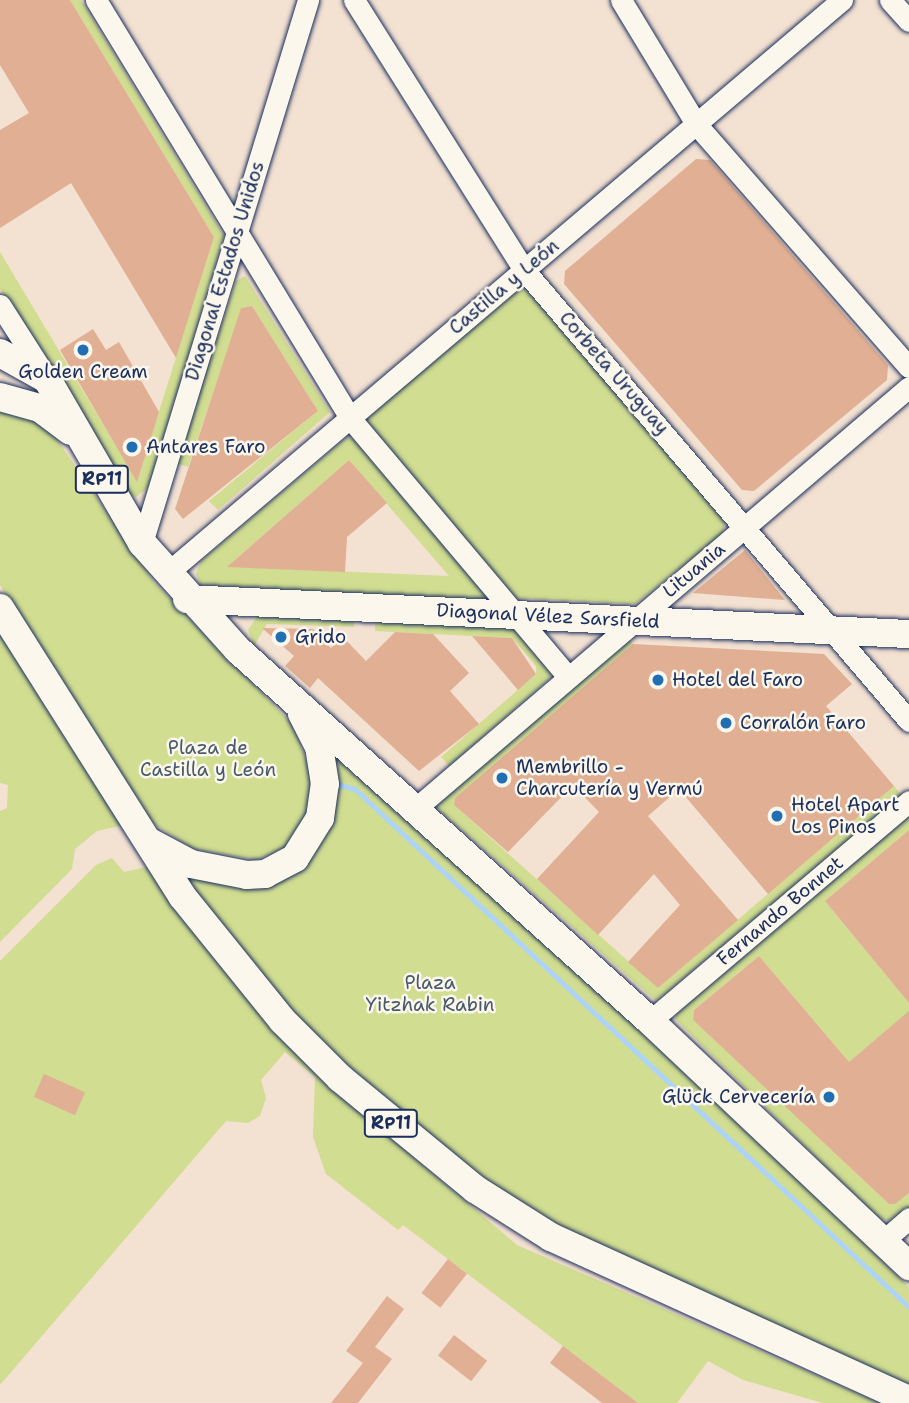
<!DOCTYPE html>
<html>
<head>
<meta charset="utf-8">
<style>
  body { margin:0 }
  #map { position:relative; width:909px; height:1403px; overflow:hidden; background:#f3e1d1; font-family:"Shantell Sans",sans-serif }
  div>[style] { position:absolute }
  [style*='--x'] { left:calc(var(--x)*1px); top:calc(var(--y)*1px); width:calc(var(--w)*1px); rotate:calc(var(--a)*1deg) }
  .green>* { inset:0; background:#d1dd90 }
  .stream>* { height:5px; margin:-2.5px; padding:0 2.5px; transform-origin:2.5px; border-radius:2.5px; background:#add3f7 }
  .building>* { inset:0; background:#e1af93; transform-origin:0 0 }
  .roads { filter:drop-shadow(0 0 2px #1b2f5e) drop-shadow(0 0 2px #1b2f5e) }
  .minor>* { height:21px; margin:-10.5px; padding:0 10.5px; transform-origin:10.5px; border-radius:10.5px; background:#fbf7ec }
  .major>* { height:28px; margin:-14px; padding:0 14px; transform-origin:14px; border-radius:14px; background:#fbf7ec }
  .dots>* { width:19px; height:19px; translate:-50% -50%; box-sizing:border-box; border:4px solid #fbf7ec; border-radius:50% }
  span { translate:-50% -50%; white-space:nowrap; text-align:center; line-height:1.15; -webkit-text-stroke:5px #fbf7ec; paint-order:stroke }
  .shield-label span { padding:2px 5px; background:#fbf7ec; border:2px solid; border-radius:5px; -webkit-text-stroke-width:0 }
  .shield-label { font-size:18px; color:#1b2f5e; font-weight:700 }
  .street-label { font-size:19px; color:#1b2f5e }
  .poi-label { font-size:19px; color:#1b2f5e }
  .left { translate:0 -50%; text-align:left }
  .right { translate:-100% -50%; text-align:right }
  .park-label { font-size:19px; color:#485a6a }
</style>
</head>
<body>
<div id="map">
  <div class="green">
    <i style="clip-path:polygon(70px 0,81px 0,224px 236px,149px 487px,136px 497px,124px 491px,0 289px,0 252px,137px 481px,214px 237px)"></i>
    <i style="clip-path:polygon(245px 276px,330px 412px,218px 510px,209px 501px,318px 411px,252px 306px,242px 308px,188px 467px,176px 463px,236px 281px)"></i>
    <i style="clip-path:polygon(520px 280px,726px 519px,722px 534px,635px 604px,513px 598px,365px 419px)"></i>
    <i style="clip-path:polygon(0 410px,31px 419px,56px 438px,154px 582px,293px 725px,312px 776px,309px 810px,291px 845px,256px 860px,193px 849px,146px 819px,114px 776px,0 585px)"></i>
    <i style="clip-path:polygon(evenodd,347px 437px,356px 440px,486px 594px,484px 601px,201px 585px,196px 574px,201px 561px,347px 437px,349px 460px,449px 576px,236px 567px,235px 560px,349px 460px)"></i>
    <i style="clip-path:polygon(258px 615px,355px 615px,354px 627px,267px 624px,254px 646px,248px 630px)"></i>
    <i style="clip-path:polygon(375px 616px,511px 623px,551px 673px,549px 679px,449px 766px,441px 757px,536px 674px,536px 666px,512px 638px,375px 631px)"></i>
    <i style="clip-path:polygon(0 628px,124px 825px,97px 831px,75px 849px,72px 869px,0 942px,0 811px,7px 808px,8px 785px,0 783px)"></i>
    <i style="clip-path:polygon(627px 637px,633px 644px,455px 798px,454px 805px,658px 988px,894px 786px,902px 796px,656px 1001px,437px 808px,438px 800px)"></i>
    <i style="clip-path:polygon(331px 754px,693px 1076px,909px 1287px,909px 1385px,575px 1237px,446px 1154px,297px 1022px,177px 870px,306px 863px,333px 821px,337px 787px)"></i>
    <i style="clip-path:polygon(909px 814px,909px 830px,825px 901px,909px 1003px,909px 1012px,849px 1062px,759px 956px,694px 1010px,693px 1020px,889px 1204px,909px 1193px,909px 1210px,889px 1221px,878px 1218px,675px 1019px,677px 1011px)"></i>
    <i style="clip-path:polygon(112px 858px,124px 872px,146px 867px,222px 966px,362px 1113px,517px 1245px,880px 1403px,823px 1403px,743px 1380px,708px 1361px,677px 1403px,638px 1403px,403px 1225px,398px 1230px,326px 1174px,313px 1137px,315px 1077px,285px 1052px,261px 1080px,266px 1098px,260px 1116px,248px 1123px,226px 1121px,0 1385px,0 961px,96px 865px)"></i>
  </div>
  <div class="stream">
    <i style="--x:337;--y:784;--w:19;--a:16"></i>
    <i style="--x:355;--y:789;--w:758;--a:43.08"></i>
  </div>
  <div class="building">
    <i style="clip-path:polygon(0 0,70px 0,214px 237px,176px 358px,71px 183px,0 228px,0 130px,29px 113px,0 65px)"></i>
    <i style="clip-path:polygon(696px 159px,710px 160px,888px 365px,887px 380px,754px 491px,742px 490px,564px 284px,565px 271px)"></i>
    <i style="clip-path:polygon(252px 306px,318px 411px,183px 519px,175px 509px,241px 308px)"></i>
    <i style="clip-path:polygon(93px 329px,106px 350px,119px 342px,159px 412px,137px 482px,60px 350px)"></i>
    <i style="clip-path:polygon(349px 460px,387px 503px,347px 537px,345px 572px,227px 567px)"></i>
    <i style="clip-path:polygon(745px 550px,785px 600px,693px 593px)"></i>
    <i style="clip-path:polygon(262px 628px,313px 629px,331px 648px,343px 637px,366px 661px,395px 632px,433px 634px,469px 673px,450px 691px,479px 724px,419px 771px,318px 678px,310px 688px,285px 666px,294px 656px)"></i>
    <i style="clip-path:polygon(472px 636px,512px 638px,536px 674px,518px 690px)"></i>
    <i style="clip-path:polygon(633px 644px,824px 654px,852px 684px,826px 706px,894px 786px,768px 894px,679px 789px,648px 816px,738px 920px,658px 988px,628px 962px,680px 905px,654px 874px,598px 935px,537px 879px,599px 812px,573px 785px,508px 852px,454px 805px,455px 798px)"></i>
    <i style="clip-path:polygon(909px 830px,909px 1003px,825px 901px)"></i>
    <i style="clip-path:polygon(759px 956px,849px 1062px,909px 1011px,909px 1193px,895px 1204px,889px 1204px,693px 1020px,694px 1010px)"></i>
    <i style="left:44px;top:1074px;width:45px;height:25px;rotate:24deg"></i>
    <i style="left:448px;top:1259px;width:24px;height:43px;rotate:38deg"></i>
    <i style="clip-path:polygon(387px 1296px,404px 1309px,375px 1347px,392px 1359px,358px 1403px,331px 1403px,363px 1363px,346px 1351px)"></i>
    <i style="left:454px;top:1335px;width:42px;height:26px;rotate:38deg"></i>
    <i style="clip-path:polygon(563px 1346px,638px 1403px,602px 1403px,550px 1363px)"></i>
  </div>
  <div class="roads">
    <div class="minor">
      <i style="--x:96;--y:0;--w:489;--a:58.7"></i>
      <i style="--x:350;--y:418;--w:339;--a:49.9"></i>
      <i style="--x:354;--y:0;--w:319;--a:57.8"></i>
      <i style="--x:524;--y:270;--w:593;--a:49.51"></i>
      <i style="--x:621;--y:0;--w:145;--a:58.8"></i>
      <i style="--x:696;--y:124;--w:323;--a:48.8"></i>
      <i style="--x:890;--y:0;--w:28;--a:48"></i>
      <i style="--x:0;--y:305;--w:85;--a:57.4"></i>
      <i style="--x:142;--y:543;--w:568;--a:-73"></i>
      <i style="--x:166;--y:574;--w:887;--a:-40.34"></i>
      <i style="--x:416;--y:808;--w:648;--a:-40.5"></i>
      <i style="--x:650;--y:1021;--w:340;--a:-40.3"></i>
      <i style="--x:883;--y:1241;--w:35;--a:-41"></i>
    </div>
    <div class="major">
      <i style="--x:0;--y:353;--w:54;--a:29"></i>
      <i style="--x:47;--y:379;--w:190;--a:59.9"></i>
      <i style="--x:142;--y:543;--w:144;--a:48.1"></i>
      <i style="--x:238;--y:650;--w:554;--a:42"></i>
      <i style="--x:650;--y:1021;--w:357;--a:43.4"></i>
      <i style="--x:0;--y:397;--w:41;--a:15.4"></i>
      <i style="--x:40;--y:408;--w:38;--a:37"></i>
      <i style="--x:187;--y:599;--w:723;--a:2.78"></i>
      <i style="--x:0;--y:608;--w:341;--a:57.7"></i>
      <i style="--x:182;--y:896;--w:161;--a:51.1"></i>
      <i style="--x:283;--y:1021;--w:81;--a:45"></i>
      <i style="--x:340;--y:1078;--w:175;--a:39.4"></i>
      <i style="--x:475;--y:1189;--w:90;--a:32.3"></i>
      <i style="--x:551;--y:1237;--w:393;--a:24.5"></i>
      <i style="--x:148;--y:841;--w:49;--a:28.1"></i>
      <i style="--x:191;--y:864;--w:57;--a:11.1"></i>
      <i style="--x:247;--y:875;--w:18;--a:-3"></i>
      <i style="--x:265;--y:874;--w:34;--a:-28"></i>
      <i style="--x:295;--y:858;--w:47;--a:-58"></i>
      <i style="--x:320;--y:818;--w:34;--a:-82"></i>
      <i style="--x:325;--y:784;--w:37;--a:-99"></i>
      <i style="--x:319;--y:747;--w:38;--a:-117"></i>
    </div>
  </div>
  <div class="dots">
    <i style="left:83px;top:350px;background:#1f6fb2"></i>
    <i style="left:132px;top:447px;background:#1f6fb2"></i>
    <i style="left:281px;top:637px;background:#1f6fb2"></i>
    <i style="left:658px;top:680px;background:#1f6fb2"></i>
    <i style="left:726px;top:723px;background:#1f6fb2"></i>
    <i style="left:502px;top:778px;background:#1f6fb2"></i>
    <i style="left:777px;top:816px;background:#1f6fb2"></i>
    <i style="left:829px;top:1097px;background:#1f6fb2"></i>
  </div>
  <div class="shield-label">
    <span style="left:102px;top:479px">RP11</span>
    <span style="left:391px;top:1123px">RP11</span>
  </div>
  <div class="street-label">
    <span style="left:225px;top:271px;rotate:-73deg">Diagonal Estados Unidos</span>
    <span style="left:504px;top:287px;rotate:-40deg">Castilla y León</span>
    <span style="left:614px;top:373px;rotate:49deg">Corbeta Uruguay</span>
    <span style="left:694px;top:570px;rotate:-40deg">Lituania</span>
    <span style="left:548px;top:616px;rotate:3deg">Diagonal Vélez Sarsfield</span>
    <span style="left:780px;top:911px;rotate:-40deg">Fernando Bonnet</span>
  </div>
  <div class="poi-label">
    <span style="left:83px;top:372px">Golden Cream</span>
    <span class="left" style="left:146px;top:447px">Antares Faro</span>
    <span class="left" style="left:295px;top:637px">Grido</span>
    <span class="left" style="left:672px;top:680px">Hotel del Faro</span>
    <span class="left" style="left:740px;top:723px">Corralón Faro</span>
    <span class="left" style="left:516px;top:778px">Membrillo -<br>Charcutería y Vermú</span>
    <span class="left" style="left:791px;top:816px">Hotel Apart<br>Los Pinos</span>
    <span class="right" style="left:815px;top:1097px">Glück Cervecería</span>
  </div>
  <div class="park-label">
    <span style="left:208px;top:759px">Plaza de<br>Castilla y León</span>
    <span style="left:430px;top:994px">Plaza<br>Yitzhak Rabin</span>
  </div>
</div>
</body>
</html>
